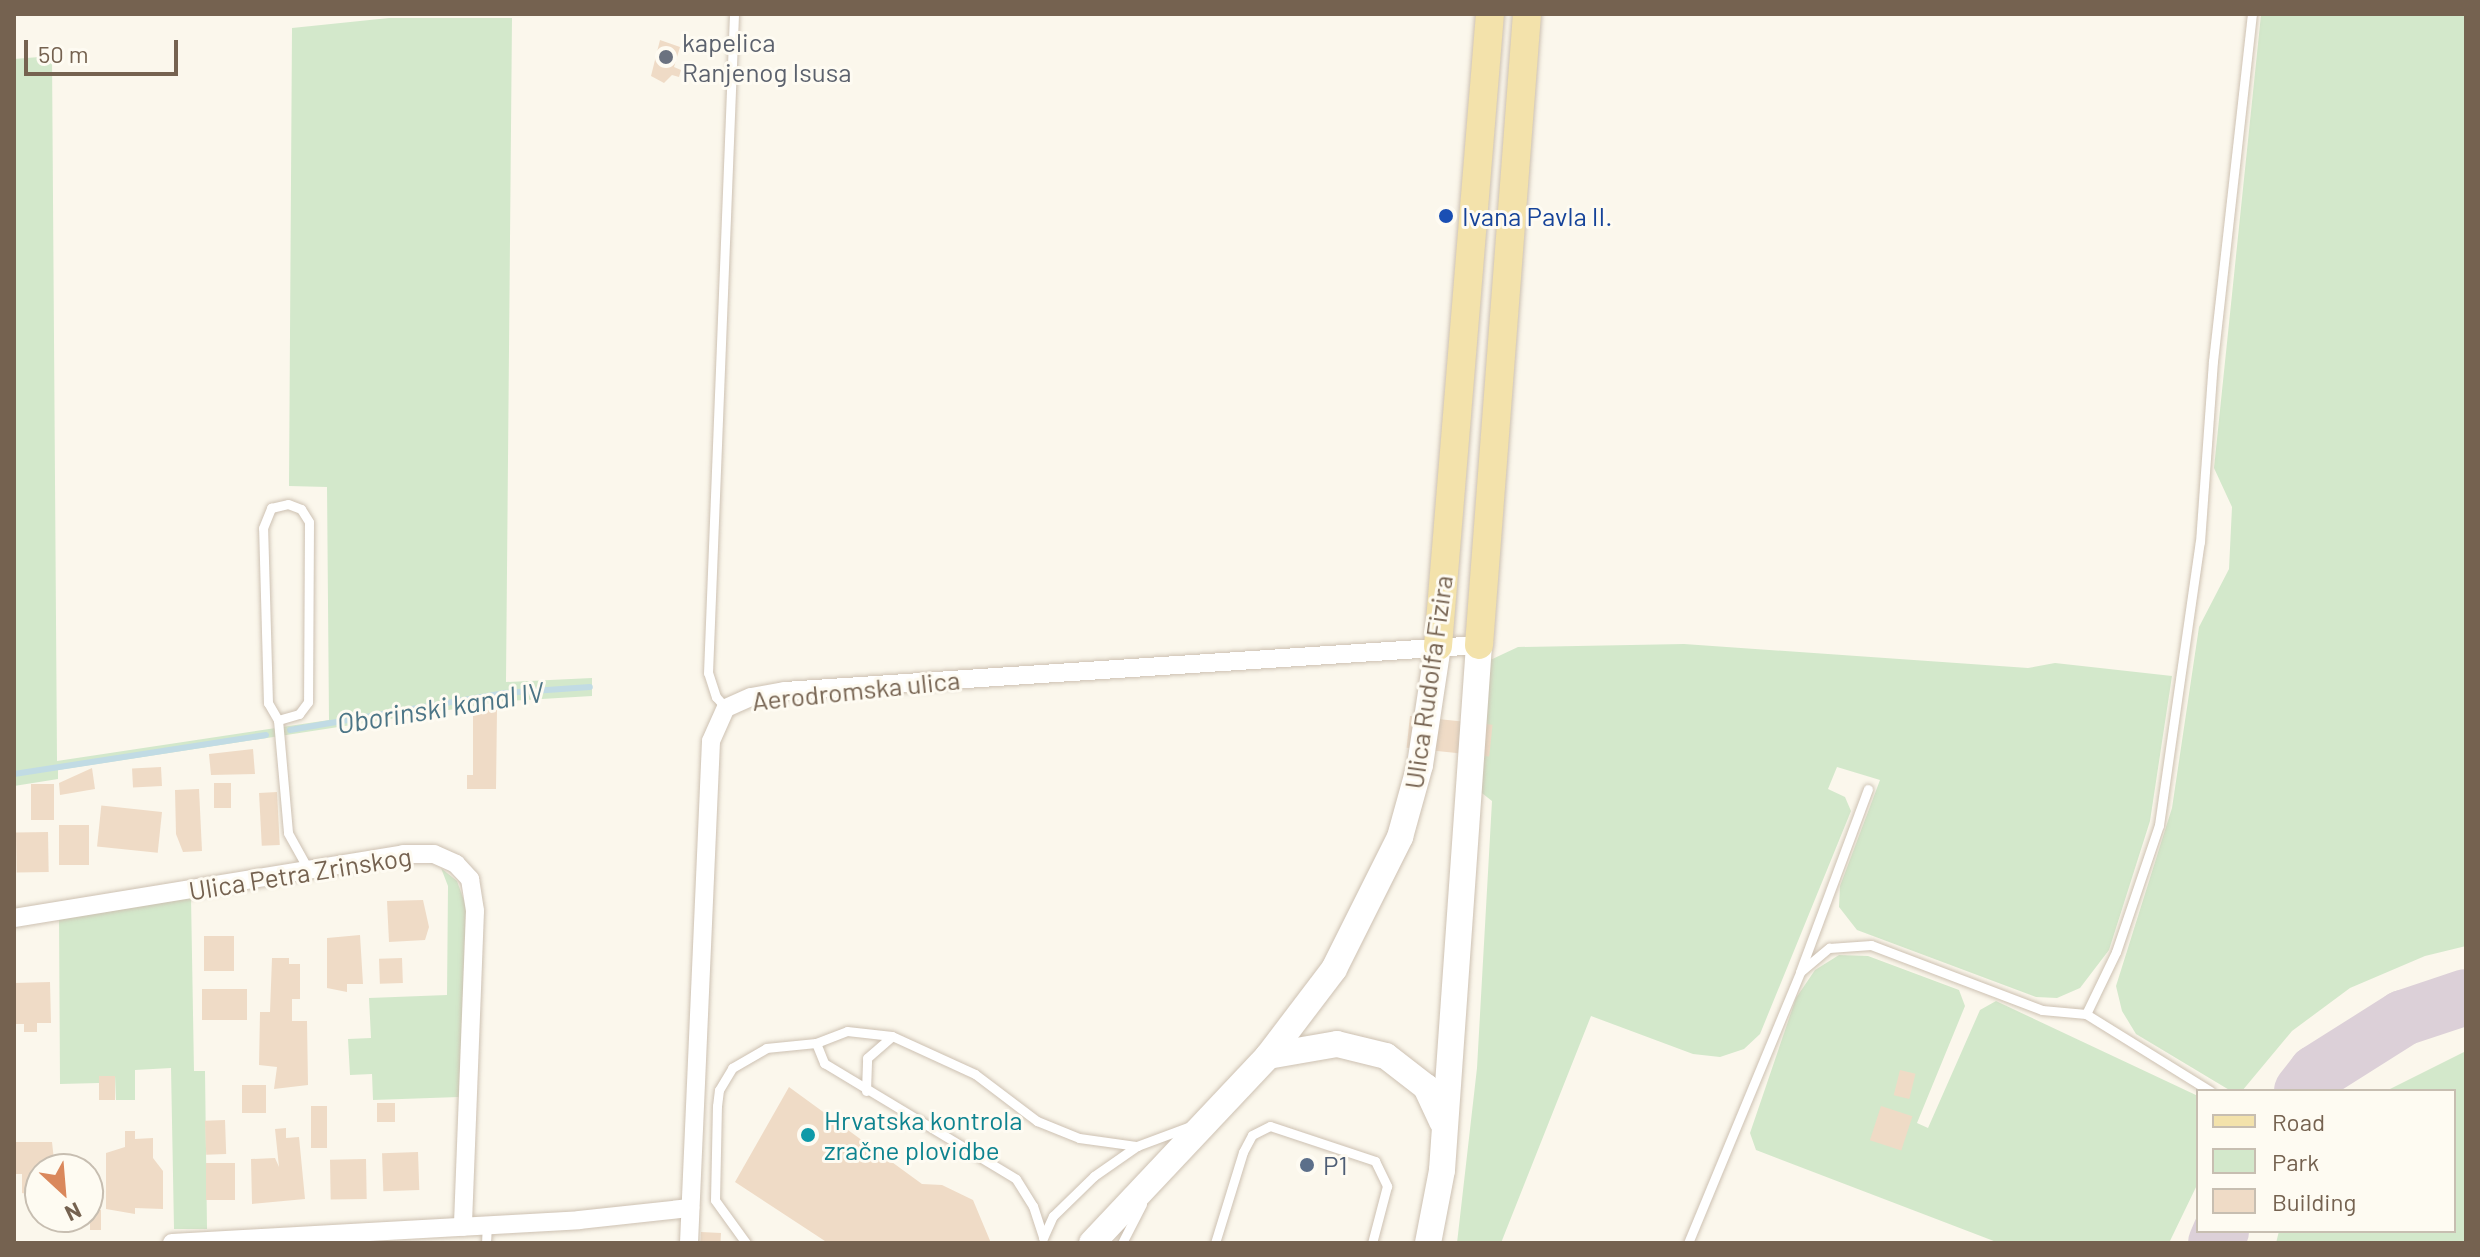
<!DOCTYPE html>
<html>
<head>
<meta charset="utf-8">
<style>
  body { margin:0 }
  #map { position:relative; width:2480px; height:1257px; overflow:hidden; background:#fbf7ec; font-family:Barlow,sans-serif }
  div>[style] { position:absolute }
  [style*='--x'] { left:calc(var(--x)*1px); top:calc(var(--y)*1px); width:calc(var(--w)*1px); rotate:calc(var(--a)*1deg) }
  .green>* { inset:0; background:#d3e8cb }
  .stream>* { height:6px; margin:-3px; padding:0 3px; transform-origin:3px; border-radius:3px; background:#c1dbe4 }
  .taxiway>* { height:56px; margin:-28px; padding:0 28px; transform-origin:28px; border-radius:28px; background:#dcd0d8 }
  .building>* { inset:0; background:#efdbc6; transform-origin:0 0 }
  .roads { filter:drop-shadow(0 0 2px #cdc1b2) drop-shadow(0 0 2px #cdc1b2) }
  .lane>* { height:9px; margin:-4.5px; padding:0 4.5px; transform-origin:4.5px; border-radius:4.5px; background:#fff }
  .street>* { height:18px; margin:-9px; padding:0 9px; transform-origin:9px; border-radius:9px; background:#fff }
  .secondary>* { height:26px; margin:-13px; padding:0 13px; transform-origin:13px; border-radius:13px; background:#fff }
  .primary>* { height:28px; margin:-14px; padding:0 14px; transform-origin:14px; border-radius:14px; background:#f3e2ab }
  .dots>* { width:22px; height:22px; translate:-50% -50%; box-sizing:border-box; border:4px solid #fefbf2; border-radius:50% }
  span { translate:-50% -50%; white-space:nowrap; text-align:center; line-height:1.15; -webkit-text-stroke:6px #fefbf2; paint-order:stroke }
  .worship-label { font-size:26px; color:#5b616d }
  .left { translate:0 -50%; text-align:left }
  .transit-label { font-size:26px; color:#164399 }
  .street-label { font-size:26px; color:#756250 }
  .culture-label { font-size:26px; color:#0d838f }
  .service-label { font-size:26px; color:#4e5e75 }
  .water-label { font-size:28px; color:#4c7586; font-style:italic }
  .frame { position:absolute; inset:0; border:16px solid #756250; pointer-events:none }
  .legend { position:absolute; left:2196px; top:1089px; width:260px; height:144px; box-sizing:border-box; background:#fefbf2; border:2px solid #c7beb1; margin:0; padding:10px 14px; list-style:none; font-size:24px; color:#756250 }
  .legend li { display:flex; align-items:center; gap:16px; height:40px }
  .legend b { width:40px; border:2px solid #c7beb1 }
  .north { position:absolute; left:24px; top:1153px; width:80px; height:80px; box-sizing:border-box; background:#fefbf2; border:2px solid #c7beb1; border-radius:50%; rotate:154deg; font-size:22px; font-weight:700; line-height:32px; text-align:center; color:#756250 }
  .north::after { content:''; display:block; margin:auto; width:28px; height:36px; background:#da885c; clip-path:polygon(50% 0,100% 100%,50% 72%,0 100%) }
  .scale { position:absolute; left:24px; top:40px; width:154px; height:36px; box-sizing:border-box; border:4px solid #756250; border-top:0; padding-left:10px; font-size:24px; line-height:28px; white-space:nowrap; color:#756250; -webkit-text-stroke:6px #fefbf2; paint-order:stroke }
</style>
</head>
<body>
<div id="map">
  <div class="green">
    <i style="clip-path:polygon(2466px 14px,2466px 946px,2425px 956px,2350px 988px,2292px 1031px,2242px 1091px,2231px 1091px,2136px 1034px,2122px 1011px,2116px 986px,2172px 808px,2199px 627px,2229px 569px,2232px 507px,2214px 468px,2261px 15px)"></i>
    <i style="clip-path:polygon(389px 18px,512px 18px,506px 682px,592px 678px,592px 696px,507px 701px,58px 770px,58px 779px,14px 786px,14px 59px,52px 56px,57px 761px,329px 720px,327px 487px,289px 486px,292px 28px)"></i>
    <i style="clip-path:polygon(1684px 644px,2028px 668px,2055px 663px,2172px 676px,2150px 821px,2109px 950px,2080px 988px,2057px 998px,2036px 997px,1857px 930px,1839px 907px,1840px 886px,1880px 780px,1837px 767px,1828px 789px,1845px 797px,1851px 811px,1760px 1034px,1744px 1049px,1720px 1057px,1693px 1054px,1591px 1016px,1501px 1243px,1457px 1243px,1477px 1068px,1492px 801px,1478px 790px,1486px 662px,1518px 647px)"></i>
    <i style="clip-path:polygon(441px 868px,457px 881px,466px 906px,459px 1097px,373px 1100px,372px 1074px,350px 1075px,348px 1039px,371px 1038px,369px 998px,447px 995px,448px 886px)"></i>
    <i style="clip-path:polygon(191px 897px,194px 1071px,205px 1071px,207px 1229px,174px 1229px,171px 1068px,135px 1070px,135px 1100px,116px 1100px,115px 1076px,99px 1076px,99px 1083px,60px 1084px,59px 919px)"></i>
    <i style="clip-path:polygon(1839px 955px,1868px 956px,1959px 990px,1965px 1006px,1917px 1123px,1928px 1128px,1980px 1010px,1996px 1001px,2198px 1096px,2198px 1183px,2169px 1243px,1999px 1243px,1756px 1150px,1750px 1133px,1796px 998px,1815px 970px)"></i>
    <i style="clip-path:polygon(2466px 1051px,2466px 1243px,2276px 1243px,2279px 1231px,2454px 1231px,2454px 1091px,2386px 1091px)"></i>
  </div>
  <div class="stream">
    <i style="--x:290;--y:730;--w:218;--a:-9.8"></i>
    <i style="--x:505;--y:693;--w:85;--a:-4"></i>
    <i style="--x:14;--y:774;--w:255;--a:-8.8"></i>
  </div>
  <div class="taxiway">
    <i style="--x:2302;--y:1091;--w:23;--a:-52"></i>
    <i style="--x:2316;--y:1073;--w:103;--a:-32.3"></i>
    <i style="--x:2403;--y:1018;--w:66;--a:-18.4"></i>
    <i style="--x:2216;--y:1243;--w:13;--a:-67"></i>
  </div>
  <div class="building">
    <i style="clip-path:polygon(660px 40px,680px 47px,674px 67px,681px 70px,679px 77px,672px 75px,664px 83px,651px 76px)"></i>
    <i style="clip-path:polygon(473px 710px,497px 710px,496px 789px,467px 789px,467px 775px,473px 775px)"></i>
    <i style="left:1410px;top:716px;width:83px;height:32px;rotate:6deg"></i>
    <i style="clip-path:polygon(253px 749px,255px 774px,211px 775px,209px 754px)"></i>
    <i style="left:161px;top:767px;width:19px;height:29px;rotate:87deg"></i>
    <i style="clip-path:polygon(92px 768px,95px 789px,60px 795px,59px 783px)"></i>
    <i style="left:214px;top:783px;width:17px;height:25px"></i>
    <i style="left:31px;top:784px;width:23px;height:36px"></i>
    <i style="clip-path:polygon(199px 789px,202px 851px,183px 852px,176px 834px,175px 790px)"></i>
    <i style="left:277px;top:792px;width:53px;height:18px;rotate:87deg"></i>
    <i style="left:162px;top:812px;width:41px;height:61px;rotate:96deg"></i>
    <i style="left:59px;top:825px;width:30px;height:40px"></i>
    <i style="left:48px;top:832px;width:40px;height:32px;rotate:89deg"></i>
    <i style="clip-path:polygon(423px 900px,429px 927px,425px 940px,389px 942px,387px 901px)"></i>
    <i style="clip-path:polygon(360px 935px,363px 984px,347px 984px,347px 992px,327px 988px,327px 938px)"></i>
    <i style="left:204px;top:936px;width:30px;height:35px"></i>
    <i style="clip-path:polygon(272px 958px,289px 958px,289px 964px,300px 964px,300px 999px,292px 999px,292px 1021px,307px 1021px,308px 1085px,274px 1089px,277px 1067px,259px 1065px,260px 1012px,270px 1012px)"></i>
    <i style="left:402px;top:958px;width:25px;height:23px;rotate:88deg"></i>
    <i style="clip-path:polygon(50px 982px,51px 1023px,37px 1023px,37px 1032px,24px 1032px,24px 1024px,15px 1024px,14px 983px)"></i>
    <i style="left:202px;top:989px;width:45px;height:31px"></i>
    <i style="left:1900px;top:1070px;width:16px;height:26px;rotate:14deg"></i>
    <i style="left:99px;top:1076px;width:16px;height:24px"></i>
    <i style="left:266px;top:1085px;width:28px;height:24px;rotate:90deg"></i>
    <i style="clip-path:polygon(789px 1087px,922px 1184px,942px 1185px,973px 1200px,991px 1243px,828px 1243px,735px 1182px)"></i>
    <i style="left:377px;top:1103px;width:18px;height:19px"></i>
    <i style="left:311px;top:1106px;width:16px;height:42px"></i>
    <i style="left:1881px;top:1106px;width:33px;height:36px;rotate:18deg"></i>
    <i style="left:225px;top:1120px;width:34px;height:20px;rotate:88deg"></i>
    <i style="clip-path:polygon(286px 1128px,286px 1138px,299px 1137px,305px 1199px,252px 1204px,251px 1159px,275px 1158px,279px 1167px,275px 1129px)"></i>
    <i style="clip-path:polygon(125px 1131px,135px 1131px,135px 1139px,153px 1138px,153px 1158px,163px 1171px,163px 1209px,135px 1208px,135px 1214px,106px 1209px,106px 1153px,125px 1147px)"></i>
    <i style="clip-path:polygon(14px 1142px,52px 1142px,55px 1169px,40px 1169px,40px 1197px,22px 1193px,22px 1174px,14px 1174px)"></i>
    <i style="left:418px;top:1152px;width:38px;height:36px;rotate:88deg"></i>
    <i style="left:366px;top:1159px;width:40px;height:36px;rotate:89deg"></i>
    <i style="left:206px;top:1163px;width:29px;height:37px"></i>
    <i style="clip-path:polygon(88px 1166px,94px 1166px,95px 1204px,88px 1204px)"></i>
    <i style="left:90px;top:1210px;width:11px;height:20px"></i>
    <i style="left:701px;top:1232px;width:20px;height:11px;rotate:3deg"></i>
  </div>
  <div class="roads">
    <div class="lane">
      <i style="--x:726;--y:708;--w:15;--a:-132"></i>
      <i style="--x:716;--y:697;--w:25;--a:-108"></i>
      <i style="--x:708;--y:673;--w:660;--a:-87.74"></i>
      <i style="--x:278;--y:720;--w:20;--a:-120"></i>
      <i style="--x:268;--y:703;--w:175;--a:-91.6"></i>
      <i style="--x:263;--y:528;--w:22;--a:-68"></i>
      <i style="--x:271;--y:508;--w:17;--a:-13"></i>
      <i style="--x:288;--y:504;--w:14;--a:21"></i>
      <i style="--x:301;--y:509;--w:15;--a:58"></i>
      <i style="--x:309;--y:522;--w:180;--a:90.3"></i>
      <i style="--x:308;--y:702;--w:15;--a:127"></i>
      <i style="--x:299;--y:714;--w:22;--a:164"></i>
      <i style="--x:278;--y:720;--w:113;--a:84.9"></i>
      <i style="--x:288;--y:833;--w:41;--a:60.9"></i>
      <i style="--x:1801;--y:969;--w:192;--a:-69.6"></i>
      <i style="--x:2086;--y:1014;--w:69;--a:-64.2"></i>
      <i style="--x:2116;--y:952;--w:134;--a:-71.3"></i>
      <i style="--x:2159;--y:825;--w:286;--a:-81.8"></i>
      <i style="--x:2200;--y:542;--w:181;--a:-85.9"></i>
      <i style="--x:2213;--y:361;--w:349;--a:-83.6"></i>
      <i style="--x:816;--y:1043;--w:22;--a:68"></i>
      <i style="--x:824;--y:1063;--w:224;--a:31.1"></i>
      <i style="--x:1016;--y:1179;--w:32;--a:58"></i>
      <i style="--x:1033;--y:1206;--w:33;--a:72"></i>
      <i style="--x:866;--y:1091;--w:33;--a:-88"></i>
      <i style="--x:867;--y:1058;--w:33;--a:-41"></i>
      <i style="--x:1043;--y:1238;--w:24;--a:-66"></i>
      <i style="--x:1053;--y:1216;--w:57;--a:-44.3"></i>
      <i style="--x:1094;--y:1176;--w:52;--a:-34.9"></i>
      <i style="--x:1137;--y:1146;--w:63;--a:-20.4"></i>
      <i style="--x:486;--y:1243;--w:17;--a:-87"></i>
      <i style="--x:746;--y:1243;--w:53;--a:-125.8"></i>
      <i style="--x:715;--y:1200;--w:94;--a:-88.8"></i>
      <i style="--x:717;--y:1106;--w:16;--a:-83"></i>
      <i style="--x:719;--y:1090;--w:26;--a:-59"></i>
      <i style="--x:732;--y:1068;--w:39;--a:-30"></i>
      <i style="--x:766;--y:1048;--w:50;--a:-5.7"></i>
      <i style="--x:816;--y:1043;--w:33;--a:-21"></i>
      <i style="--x:847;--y:1031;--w:45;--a:6.3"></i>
      <i style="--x:892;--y:1036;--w:91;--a:24.6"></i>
      <i style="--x:975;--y:1074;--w:78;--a:37.2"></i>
      <i style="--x:1037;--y:1121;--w:45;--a:22"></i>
      <i style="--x:1079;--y:1138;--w:59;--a:7.9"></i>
      <i style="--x:1122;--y:1243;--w:44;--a:-62.9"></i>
      <i style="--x:1215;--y:1243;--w:95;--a:-72.9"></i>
      <i style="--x:1243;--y:1152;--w:19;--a:-62"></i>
      <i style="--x:1252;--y:1135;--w:20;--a:-27"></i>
      <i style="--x:1270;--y:1126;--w:111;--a:18.4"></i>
      <i style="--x:1375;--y:1161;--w:28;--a:64"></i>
      <i style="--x:1387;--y:1186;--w:59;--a:104.7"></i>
      <i style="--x:1688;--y:1243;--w:293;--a:-67.5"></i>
      <i style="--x:1800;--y:972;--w:38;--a:-40"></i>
      <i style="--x:1829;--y:948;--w:42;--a:-4.1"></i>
      <i style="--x:1871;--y:945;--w:183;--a:20.8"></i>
      <i style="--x:2042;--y:1010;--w:44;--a:5.2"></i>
      <i style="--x:2086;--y:1014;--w:146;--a:31.8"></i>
    </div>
    <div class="street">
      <i style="--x:14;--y:918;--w:394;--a:-9.3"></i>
      <i style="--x:403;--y:854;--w:31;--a:0"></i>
      <i style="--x:434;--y:854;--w:24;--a:24"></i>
      <i style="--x:456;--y:864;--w:21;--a:47"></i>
      <i style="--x:470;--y:879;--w:32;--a:81"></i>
      <i style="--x:475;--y:911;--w:316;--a:92.2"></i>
      <i style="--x:172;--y:1243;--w:408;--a:-3.2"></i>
      <i style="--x:579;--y:1220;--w:112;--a:-6.2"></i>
      <i style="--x:689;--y:1243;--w:502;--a:-87.49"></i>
      <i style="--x:711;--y:741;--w:36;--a:-66"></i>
      <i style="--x:726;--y:708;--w:27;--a:-24"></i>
      <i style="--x:751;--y:697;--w:35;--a:-10"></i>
      <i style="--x:785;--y:691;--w:696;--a:-3.79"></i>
    </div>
    <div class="secondary">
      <i style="--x:1268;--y:1056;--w:70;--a:-9.9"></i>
      <i style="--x:1337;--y:1044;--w:50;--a:13.8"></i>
      <i style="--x:1386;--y:1056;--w:51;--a:37.8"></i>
      <i style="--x:1426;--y:1087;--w:38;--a:65"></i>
      <i style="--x:1092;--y:1243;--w:257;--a:-46.7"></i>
      <i style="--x:1268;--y:1056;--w:109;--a:-52.8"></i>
      <i style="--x:1334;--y:969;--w:148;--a:-63.4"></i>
      <i style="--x:1400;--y:837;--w:75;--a:-74.5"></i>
      <i style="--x:1420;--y:765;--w:120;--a:-81.4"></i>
      <i style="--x:1428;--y:1243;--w:74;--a:-79.1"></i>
      <i style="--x:1442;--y:1170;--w:526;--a:-85.97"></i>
    </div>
    <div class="primary">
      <i style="--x:1479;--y:645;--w:633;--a:-85.65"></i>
      <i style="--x:1438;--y:646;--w:634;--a:-85.3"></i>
    </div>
  </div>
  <div class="dots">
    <i style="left:666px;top:57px;background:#6b7280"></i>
    <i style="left:1446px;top:216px;background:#1a4fb4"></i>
    <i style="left:808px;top:1135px;background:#0f9aa8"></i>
    <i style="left:1307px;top:1165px;background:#5c6f8a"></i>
  </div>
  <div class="worship-label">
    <span class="left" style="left:682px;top:57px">kapelica<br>Ranjenog Isusa</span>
  </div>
  <div class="transit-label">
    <span class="left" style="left:1462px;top:216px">Ivana Pavla II.</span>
  </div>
  <div class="street-label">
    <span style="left:1428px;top:682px;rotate:-82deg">Ulica Rudolfa Fizira</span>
    <span style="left:856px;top:690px;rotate:-6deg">Aerodromska ulica</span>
    <span style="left:300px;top:873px;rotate:-9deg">Ulica Petra Zrinskog</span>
  </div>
  <div class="culture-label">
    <span class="left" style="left:824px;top:1135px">Hrvatska kontrola<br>zračne plovidbe</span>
  </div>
  <div class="service-label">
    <span class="left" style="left:1323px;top:1165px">P1</span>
  </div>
  <div class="water-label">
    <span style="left:440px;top:707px;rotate:-9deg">Oborinski kanal IV</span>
  </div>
  <div class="frame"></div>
  <ul class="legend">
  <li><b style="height:10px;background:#f3e2ab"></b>Road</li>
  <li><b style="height:22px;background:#d3e8cb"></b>Park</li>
  <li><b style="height:22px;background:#efdbc6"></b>Building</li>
  </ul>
  <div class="north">N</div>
  <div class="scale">50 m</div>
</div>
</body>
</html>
